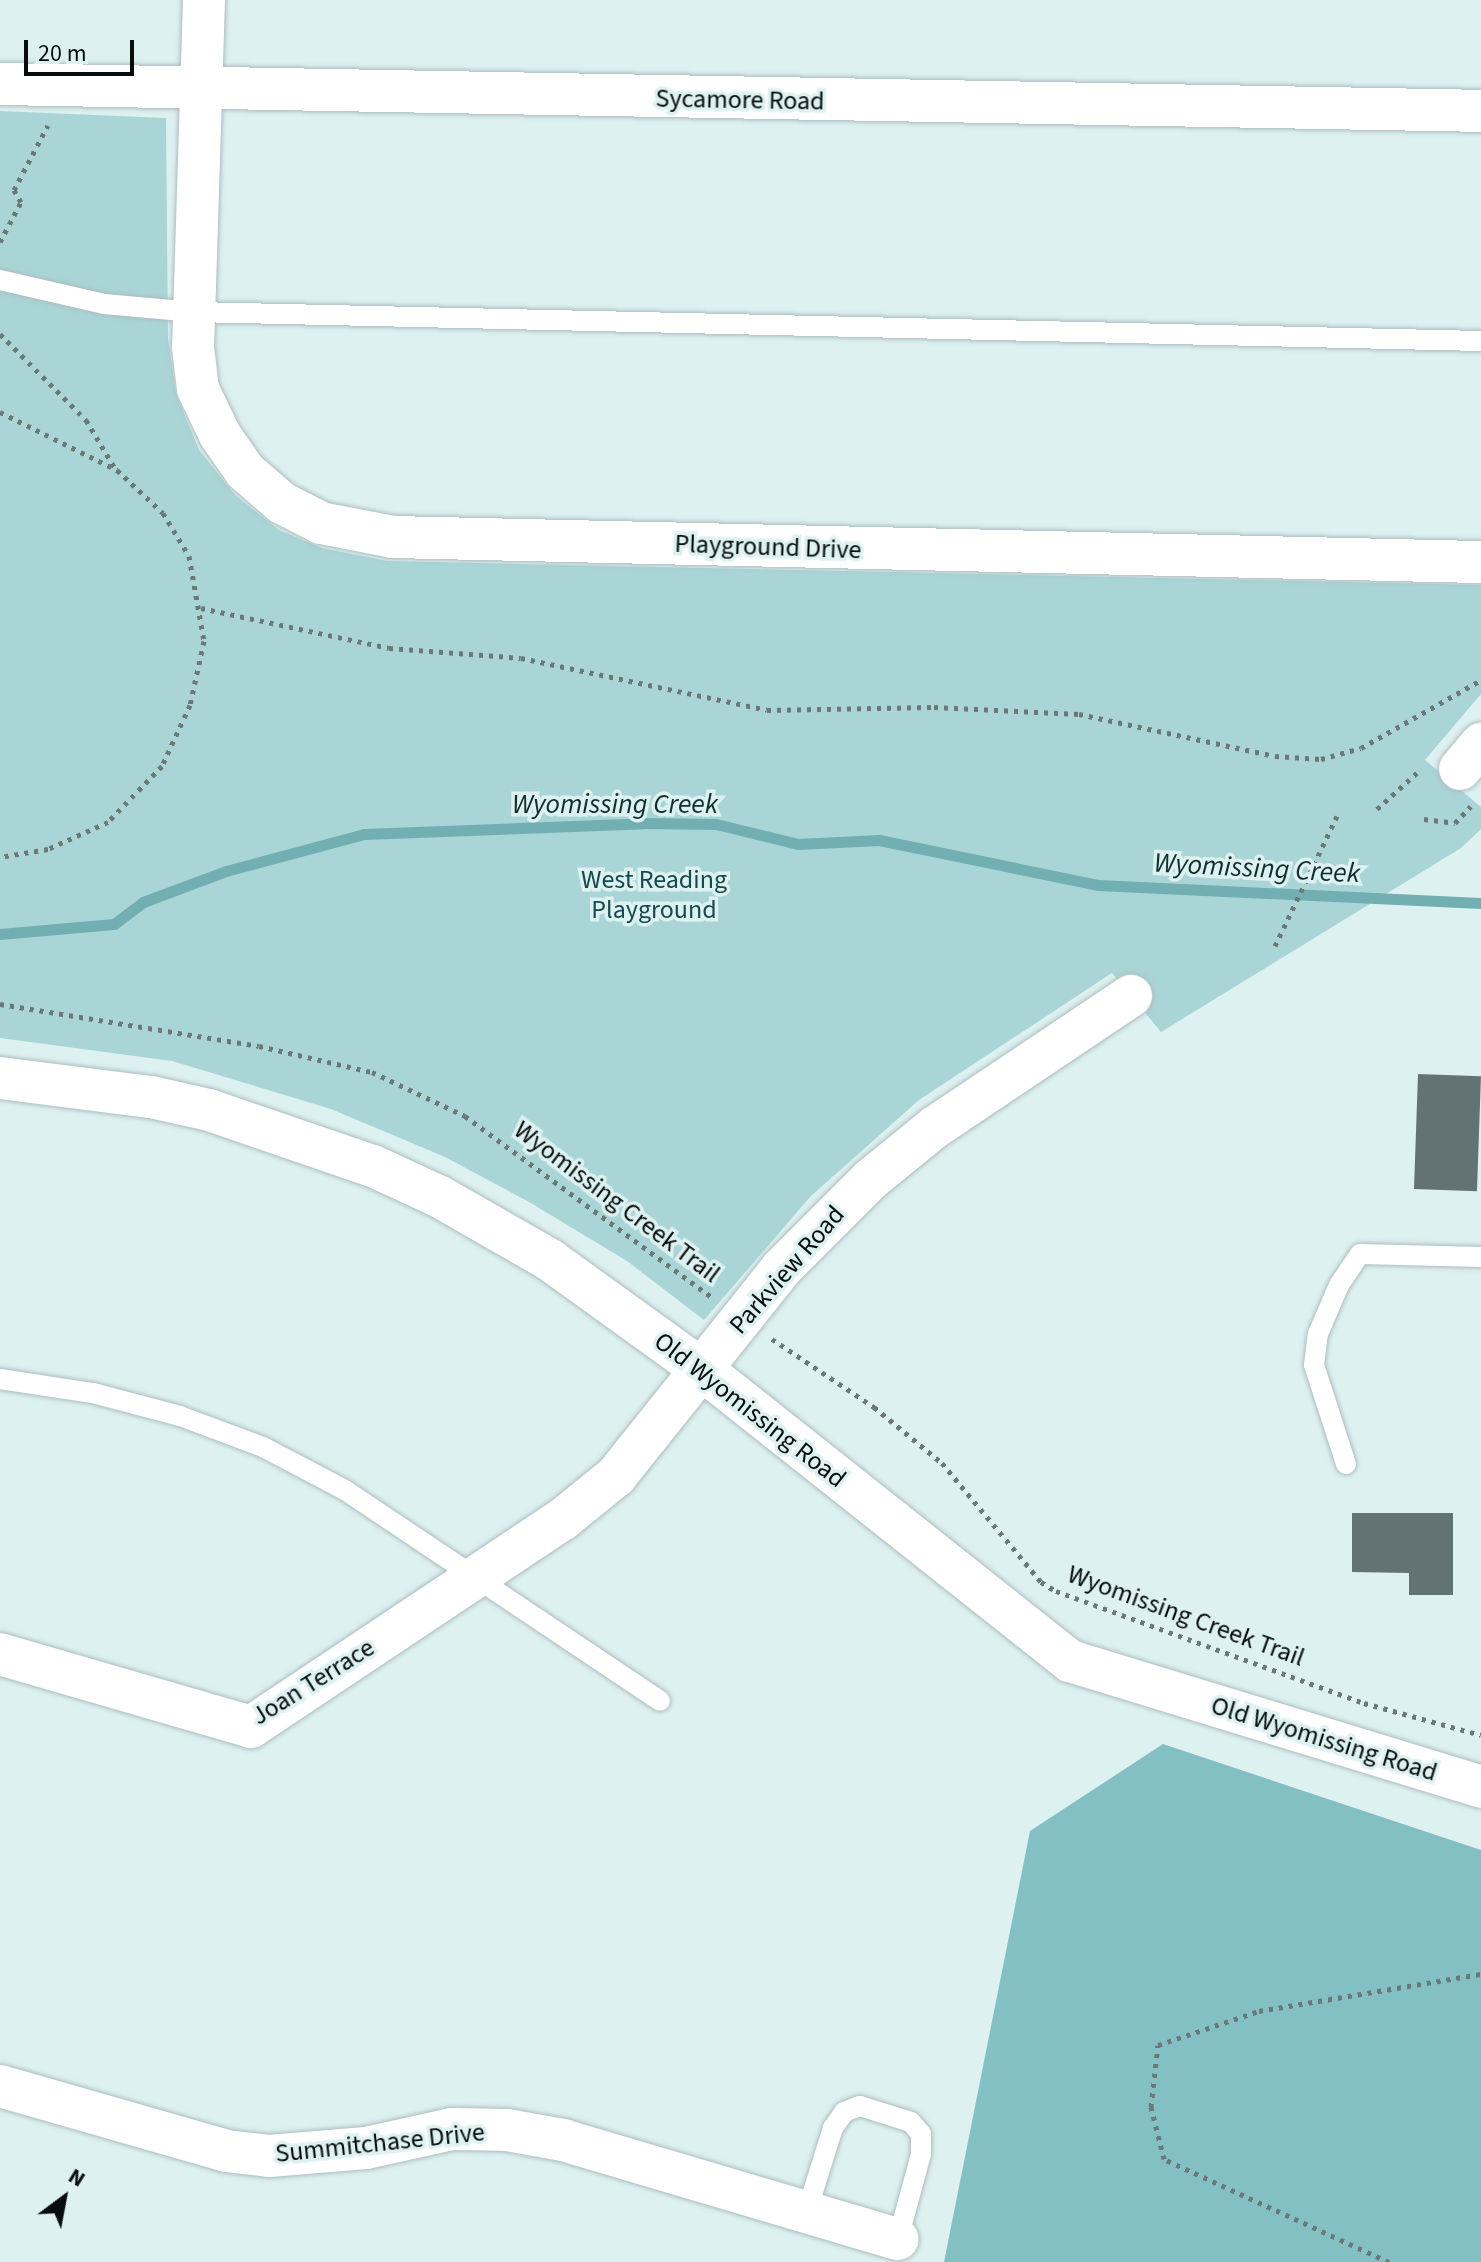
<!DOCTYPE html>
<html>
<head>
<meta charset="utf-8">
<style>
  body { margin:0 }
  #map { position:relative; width:1481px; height:2262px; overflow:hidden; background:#def1f1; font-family:"Source Sans 3",sans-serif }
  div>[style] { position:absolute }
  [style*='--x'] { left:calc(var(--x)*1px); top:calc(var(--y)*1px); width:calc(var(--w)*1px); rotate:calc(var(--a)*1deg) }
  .green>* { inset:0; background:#a9d5d7 }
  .forest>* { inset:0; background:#83c0c4 }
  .stream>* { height:11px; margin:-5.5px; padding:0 5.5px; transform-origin:5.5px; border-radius:5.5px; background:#72afb3 }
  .building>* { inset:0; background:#637374; transform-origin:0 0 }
  .path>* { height:5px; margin-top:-2.5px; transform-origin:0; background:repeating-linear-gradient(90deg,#6c7878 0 4px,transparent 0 10px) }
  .roads { filter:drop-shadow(0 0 2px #acbdbe) drop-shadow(0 0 2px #acbdbe) }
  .service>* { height:20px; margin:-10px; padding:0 10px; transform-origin:10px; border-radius:10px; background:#fff }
  .minor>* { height:42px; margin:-21px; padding:0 21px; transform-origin:21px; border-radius:21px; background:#fff }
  span { translate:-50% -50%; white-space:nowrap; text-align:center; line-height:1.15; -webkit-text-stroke:7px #def1f1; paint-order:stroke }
  .street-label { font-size:26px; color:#070d0d }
  .park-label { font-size:26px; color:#134b4e }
  .water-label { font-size:28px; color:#0e2f30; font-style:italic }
  .north { position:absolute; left:24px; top:2158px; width:80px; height:80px; -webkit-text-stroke:6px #def1f1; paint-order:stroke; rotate:32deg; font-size:22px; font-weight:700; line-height:32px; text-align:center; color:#070d0d }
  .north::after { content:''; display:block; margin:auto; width:28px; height:36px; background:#070d0d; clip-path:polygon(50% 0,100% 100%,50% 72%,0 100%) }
  .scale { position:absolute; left:24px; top:40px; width:110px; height:36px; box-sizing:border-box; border:4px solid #070d0d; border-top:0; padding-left:10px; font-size:24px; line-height:28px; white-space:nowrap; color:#070d0d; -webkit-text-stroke:6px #def1f1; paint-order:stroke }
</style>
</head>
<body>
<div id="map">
  <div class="green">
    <i style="clip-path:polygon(0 111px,166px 118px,168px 337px,176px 394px,199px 450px,235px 495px,279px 530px,322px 548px,387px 561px,1481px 585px,1481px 694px,1425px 760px,1481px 807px,1481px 829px,1461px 848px,1161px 1032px,1112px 973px,919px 1100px,811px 1196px,704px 1320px,627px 1261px,529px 1202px,445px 1157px,331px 1109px,172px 1061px,0 1038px)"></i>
  </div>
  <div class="forest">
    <i style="clip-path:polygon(1163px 1744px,1481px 1850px,1481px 2262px,944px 2262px,1030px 1831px)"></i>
  </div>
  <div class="stream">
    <i style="--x:0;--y:934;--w:114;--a:-5"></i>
    <i style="--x:114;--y:924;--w:36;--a:-37"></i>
    <i style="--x:143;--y:902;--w:89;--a:-20.5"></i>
    <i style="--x:226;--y:871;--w:143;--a:-15"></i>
    <i style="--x:364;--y:834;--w:281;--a:-2.2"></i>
    <i style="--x:645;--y:823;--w:71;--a:0.8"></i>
    <i style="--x:716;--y:824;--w:84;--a:13.7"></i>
    <i style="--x:798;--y:844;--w:81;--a:-2.8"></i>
    <i style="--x:879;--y:840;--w:224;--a:11.6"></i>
    <i style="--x:1098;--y:885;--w:383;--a:2.7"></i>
  </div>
  <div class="building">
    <i style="left:1418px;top:1074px;width:63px;height:115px;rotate:2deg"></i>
    <i style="clip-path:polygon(1352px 1513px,1453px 1513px,1453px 1595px,1409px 1595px,1409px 1573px,1352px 1572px)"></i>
  </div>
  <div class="path">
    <i style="--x:0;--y:242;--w:45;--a:-62.3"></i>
    <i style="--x:21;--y:202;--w:14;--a:-120"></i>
    <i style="--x:14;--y:190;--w:73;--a:-62.4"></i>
    <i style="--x:0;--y:334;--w:122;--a:45"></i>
    <i style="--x:86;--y:420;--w:58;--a:59"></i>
    <i style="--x:0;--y:412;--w:131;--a:26.4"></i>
    <i style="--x:117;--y:470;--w:63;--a:43.1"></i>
    <i style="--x:163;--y:513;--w:50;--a:58.8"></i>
    <i style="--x:189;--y:556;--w:86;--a:80"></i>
    <i style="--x:204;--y:641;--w:66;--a:102.3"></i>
    <i style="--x:190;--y:705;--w:67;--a:114.7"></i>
    <i style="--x:162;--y:766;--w:78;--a:134"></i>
    <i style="--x:108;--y:822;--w:66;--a:155.8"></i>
    <i style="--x:48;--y:849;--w:49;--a:170.5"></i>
    <i style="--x:201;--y:608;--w:192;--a:12"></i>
    <i style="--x:389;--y:648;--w:132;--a:4.3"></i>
    <i style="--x:521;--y:658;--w:251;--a:11.9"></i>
    <i style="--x:767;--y:710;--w:167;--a:-1"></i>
    <i style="--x:934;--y:707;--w:145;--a:2.8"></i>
    <i style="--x:1079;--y:714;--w:200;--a:12.1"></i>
    <i style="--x:1275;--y:756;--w:46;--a:3.7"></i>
    <i style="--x:1321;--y:759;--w:41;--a:-15.4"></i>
    <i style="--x:1361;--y:748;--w:138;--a:-29.5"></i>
    <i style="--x:1377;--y:809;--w:59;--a:-42.3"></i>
    <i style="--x:1424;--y:819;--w:31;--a:7"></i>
    <i style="--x:1455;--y:823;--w:23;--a:-47"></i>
    <i style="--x:1275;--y:946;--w:144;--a:-64.5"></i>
    <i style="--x:0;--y:1004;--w:262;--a:9.2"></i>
    <i style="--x:259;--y:1046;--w:116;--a:13"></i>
    <i style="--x:372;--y:1072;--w:103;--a:25.3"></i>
    <i style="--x:465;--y:1116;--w:305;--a:36.3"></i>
    <i style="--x:772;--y:1339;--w:123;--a:33.7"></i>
    <i style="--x:874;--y:1407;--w:88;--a:39.5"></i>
    <i style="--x:942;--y:1463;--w:155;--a:50.2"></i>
    <i style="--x:1041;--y:1582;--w:17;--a:31"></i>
    <i style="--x:1056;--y:1591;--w:328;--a:20"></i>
    <i style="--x:1364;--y:1703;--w:121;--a:15.3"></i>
    <i style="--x:1389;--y:2262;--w:247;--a:-155.4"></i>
    <i style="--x:1164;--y:2159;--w:54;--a:-104"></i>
    <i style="--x:1151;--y:2107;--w:62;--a:-83.6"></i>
    <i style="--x:1158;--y:2045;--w:107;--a:-18.6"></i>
    <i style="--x:1259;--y:2011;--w:225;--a:-9.5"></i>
  </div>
  <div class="roads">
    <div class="service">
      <i style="--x:0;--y:280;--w:107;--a:13"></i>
      <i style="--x:104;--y:304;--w:90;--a:5.1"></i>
      <i style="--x:194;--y:312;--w:1287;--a:1.29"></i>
      <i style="--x:0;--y:1379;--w:94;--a:8.6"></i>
      <i style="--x:93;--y:1393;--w:90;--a:14.8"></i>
      <i style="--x:180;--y:1416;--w:89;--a:20.5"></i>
      <i style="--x:263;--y:1447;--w:93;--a:27.7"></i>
      <i style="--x:345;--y:1490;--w:379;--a:33.8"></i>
      <i style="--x:1346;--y:1464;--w:104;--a:-107.9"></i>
      <i style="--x:1314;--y:1365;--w:31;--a:-83"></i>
      <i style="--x:1318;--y:1334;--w:53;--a:-66.8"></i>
      <i style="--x:1339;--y:1285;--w:37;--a:-56"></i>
      <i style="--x:1360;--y:1254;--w:121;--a:1.4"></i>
      <i style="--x:806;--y:2214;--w:90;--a:-72.6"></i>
      <i style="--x:833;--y:2128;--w:19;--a:-55"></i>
      <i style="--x:844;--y:2112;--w:17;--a:-21"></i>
      <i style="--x:860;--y:2106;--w:53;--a:17.4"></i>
      <i style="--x:911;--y:2122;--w:16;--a:50"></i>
      <i style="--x:921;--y:2134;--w:20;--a:90"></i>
      <i style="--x:921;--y:2154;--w:88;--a:105.1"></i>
    </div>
    <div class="minor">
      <i style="--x:204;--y:0;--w:347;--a:91.8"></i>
      <i style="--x:193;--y:347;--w:42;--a:83.2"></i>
      <i style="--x:198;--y:389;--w:51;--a:64.4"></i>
      <i style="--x:220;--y:435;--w:44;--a:55.2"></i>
      <i style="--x:245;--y:471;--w:49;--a:40.9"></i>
      <i style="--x:282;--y:503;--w:44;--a:27.1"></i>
      <i style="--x:321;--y:523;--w:73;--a:11"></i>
      <i style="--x:393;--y:537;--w:1088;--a:1.32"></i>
      <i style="--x:0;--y:84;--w:1481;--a:1.04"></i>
      <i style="--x:1460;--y:769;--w:33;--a:-50"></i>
      <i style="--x:0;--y:1078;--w:152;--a:7.2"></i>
      <i style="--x:151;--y:1097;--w:59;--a:12.6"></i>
      <i style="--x:209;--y:1110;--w:173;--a:18.9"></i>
      <i style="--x:373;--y:1166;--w:74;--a:24.8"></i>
      <i style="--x:440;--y:1197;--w:127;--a:29.8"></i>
      <i style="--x:550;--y:1260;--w:190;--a:35.8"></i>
      <i style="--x:704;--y:1371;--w:467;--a:38.4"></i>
      <i style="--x:1070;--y:1661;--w:430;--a:17"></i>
      <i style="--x:0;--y:1654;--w:261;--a:16.2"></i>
      <i style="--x:251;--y:1727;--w:375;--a:-33.7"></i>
      <i style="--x:563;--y:1519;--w:68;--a:-39.1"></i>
      <i style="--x:616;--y:1476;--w:265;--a:-51.4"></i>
      <i style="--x:781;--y:1269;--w:127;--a:-45"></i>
      <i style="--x:871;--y:1179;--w:82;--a:-39.1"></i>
      <i style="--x:935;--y:1127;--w:236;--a:-33.8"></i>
      <i style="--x:0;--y:2086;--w:235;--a:16"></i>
      <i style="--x:226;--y:2151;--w:43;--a:6.6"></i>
      <i style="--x:269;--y:2156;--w:97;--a:-4.7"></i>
      <i style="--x:366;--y:2148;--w:88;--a:-12.5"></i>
      <i style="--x:452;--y:2129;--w:55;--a:1"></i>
      <i style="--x:507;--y:2130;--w:57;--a:10.1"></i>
      <i style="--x:563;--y:2140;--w:349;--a:16.5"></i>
    </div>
  </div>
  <div class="street-label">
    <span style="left:740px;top:100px;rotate:1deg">Sycamore Road</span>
    <span style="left:768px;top:547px;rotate:2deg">Playground Drive</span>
    <span style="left:617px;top:1202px;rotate:37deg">Wyomissing Creek Trail</span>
    <span style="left:787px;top:1270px;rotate:-49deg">Parkview Road</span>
    <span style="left:750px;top:1410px;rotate:38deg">Old Wyomissing Road</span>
    <span style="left:1186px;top:1616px;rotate:20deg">Wyomissing Creek Trail</span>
    <span style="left:313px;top:1682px;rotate:-32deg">Joan Terrace</span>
    <span style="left:1324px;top:1739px;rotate:17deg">Old Wyomissing Road</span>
    <span style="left:380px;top:2143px;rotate:-6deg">Summitchase Drive</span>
  </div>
  <div class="park-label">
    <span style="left:654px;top:895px">West Reading<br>Playground</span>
  </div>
  <div class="water-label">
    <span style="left:615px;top:804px">Wyomissing Creek</span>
    <span style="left:1257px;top:868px;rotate:3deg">Wyomissing Creek</span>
  </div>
  <div class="north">N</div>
  <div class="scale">20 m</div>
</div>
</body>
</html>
